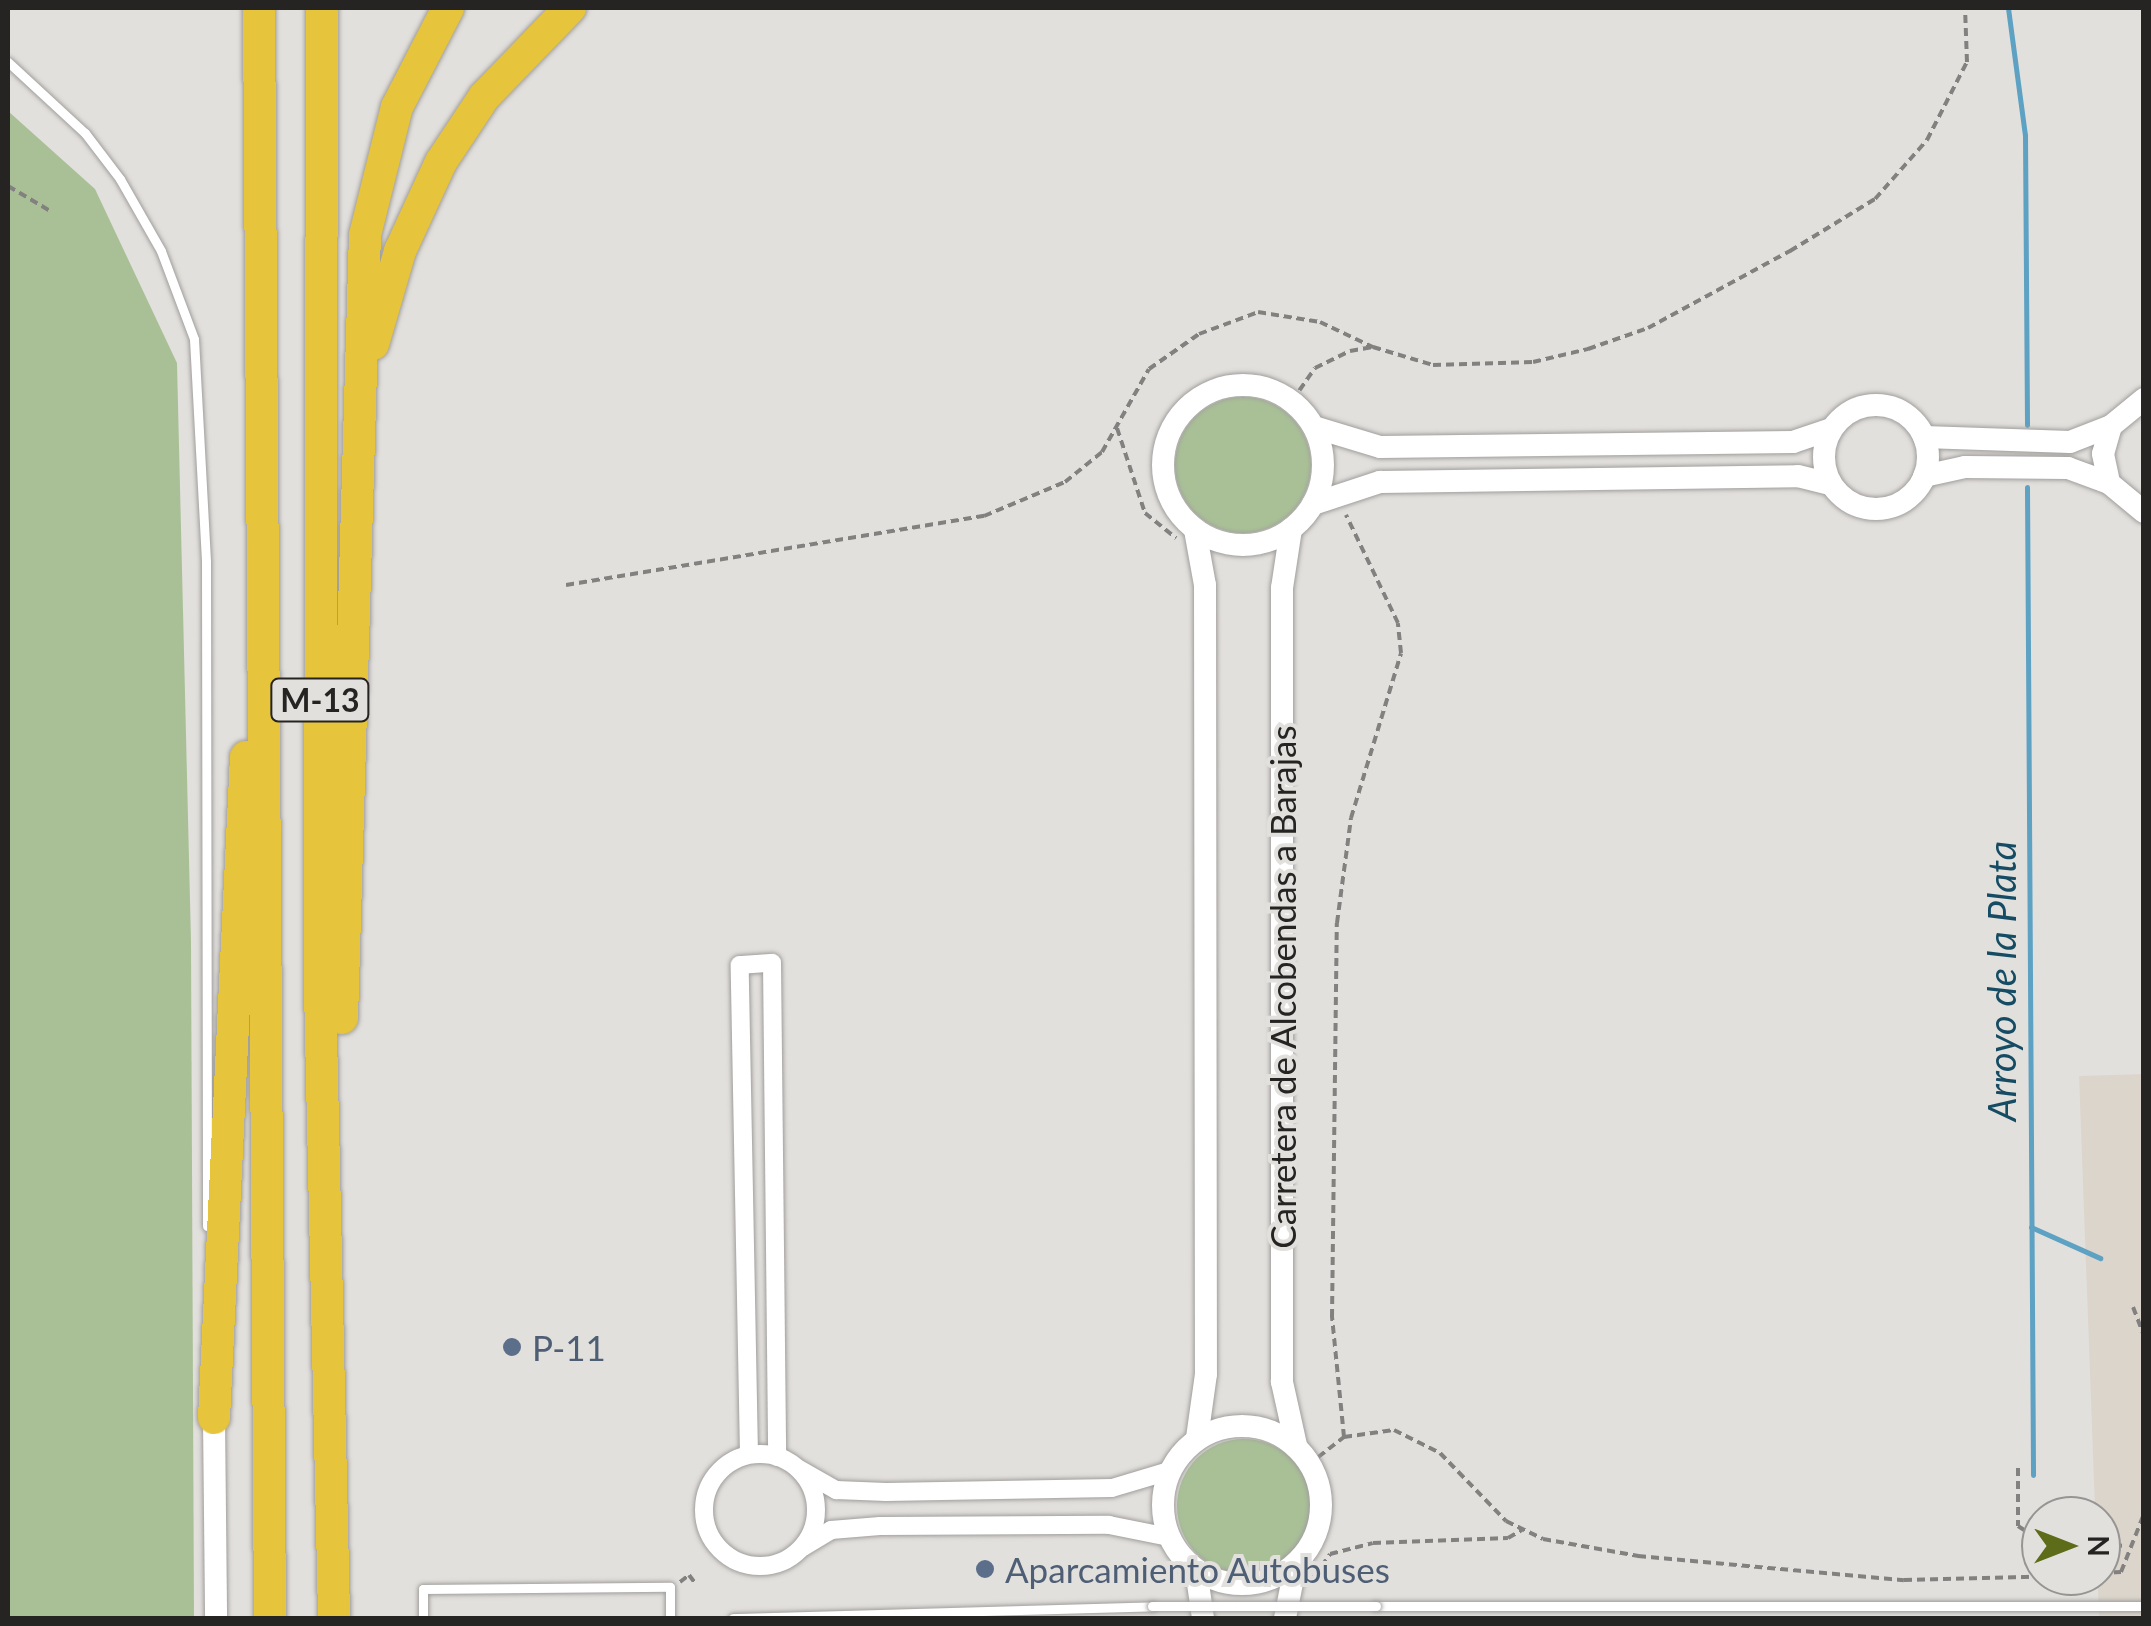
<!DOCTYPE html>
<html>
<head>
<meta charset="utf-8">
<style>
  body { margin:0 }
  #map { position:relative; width:2151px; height:1626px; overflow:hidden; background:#e2e0dd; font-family:Lato,sans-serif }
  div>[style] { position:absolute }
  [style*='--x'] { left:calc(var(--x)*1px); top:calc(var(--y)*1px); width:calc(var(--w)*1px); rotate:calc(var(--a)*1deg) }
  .built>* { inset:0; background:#dcd5cc }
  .green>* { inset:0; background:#a9c097 }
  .round { border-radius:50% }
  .stream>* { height:5px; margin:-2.5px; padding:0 2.5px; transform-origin:2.5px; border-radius:2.5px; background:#5da1c3 }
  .path>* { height:4px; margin-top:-2px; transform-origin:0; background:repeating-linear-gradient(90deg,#82817f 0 8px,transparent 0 13px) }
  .roads { filter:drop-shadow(0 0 2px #a09e9c) drop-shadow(0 0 2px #a09e9c) }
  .service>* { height:9px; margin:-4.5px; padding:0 4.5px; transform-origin:4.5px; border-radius:4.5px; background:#fff }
  .minor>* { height:18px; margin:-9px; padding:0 9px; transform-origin:9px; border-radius:9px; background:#fff }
  .minor>.ring { margin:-9px; padding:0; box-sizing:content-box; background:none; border:18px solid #fff; border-radius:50% }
  .tertiary>* { height:22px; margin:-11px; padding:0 11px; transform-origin:11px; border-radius:11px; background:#fff }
  .tertiary>.ring { margin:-11px; padding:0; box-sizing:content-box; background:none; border:22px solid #fff; border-radius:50% }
  .motorway>* { height:32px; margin:-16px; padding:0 16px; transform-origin:16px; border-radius:16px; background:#e6c43c }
  .bridges { filter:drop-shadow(0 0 2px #a09e9c) drop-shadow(0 0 2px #a09e9c) }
  .service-bridge>* { height:9px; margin:-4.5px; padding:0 4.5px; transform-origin:4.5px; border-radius:4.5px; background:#fff }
  .dots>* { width:28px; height:28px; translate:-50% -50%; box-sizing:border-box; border:5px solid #e2e0dd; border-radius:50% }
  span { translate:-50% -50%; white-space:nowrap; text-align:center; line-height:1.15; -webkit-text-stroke:8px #e2e0dd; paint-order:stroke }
  .shield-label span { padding:2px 8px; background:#e2e0dd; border:2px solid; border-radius:8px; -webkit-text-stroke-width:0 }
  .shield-label { font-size:32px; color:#252423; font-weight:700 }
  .street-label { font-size:35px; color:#252423 }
  .service-label { font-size:35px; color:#4e5e75 }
  .left { translate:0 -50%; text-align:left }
  .water-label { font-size:38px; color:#154c64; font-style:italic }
  .frame { position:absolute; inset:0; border:10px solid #252423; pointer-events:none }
  .north { position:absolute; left:2021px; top:1496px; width:100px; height:100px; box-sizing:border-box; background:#e2e0dd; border:2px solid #969593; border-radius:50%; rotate:90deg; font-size:28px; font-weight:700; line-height:40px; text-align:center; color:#252423 }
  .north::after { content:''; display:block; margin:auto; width:35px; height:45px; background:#5c6c18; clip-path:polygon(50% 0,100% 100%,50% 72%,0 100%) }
</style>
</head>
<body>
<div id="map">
  <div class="built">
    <i style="clip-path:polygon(2143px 1074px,2143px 1618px,2099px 1618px,2079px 1076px)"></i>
  </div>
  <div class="green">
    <i style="clip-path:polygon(8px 111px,95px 189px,177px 363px,191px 941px,194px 1618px,8px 1618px)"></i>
    <i class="round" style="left:1175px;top:397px;width:136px;height:136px"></i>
    <i class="round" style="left:1177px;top:1439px;width:134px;height:134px"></i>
  </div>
  <div class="stream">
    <i style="--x:2008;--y:8;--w:128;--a:82.4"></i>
    <i style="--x:2025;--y:135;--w:290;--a:89.6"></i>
    <i style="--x:2027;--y:487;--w:988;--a:89.65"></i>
    <i style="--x:2031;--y:1227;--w:76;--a:24.2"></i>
  </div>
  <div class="path">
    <i style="--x:8;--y:186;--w:51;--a:30.6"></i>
    <i style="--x:1292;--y:401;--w:40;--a:-55.1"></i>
    <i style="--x:1315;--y:368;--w:39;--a:-26"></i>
    <i style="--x:1350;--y:351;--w:23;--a:-10"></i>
    <i style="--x:1373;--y:347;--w:63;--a:16.7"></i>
    <i style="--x:1433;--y:365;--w:100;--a:-1.7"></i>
    <i style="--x:1533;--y:362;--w:57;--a:-13.3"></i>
    <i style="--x:1588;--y:349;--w:64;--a:-19.3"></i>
    <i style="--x:1648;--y:328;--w:162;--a:-28.5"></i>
    <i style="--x:1790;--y:251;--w:100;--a:-31.5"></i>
    <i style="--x:1875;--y:199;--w:79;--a:-48.6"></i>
    <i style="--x:1927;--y:140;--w:88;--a:-62.9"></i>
    <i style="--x:1967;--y:62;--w:54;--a:-92.1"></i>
    <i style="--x:1117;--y:428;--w:89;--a:71.8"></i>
    <i style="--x:1145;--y:513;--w:40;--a:39"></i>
    <i style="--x:566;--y:585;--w:424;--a:-9.4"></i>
    <i style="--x:984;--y:516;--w:88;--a:-22.8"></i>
    <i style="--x:1065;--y:482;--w:48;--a:-39"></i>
    <i style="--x:1102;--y:452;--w:95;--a:-60.5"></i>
    <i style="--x:1149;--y:369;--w:61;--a:-35"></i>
    <i style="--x:1199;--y:334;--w:63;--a:-20.4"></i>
    <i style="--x:1258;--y:312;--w:63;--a:9.2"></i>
    <i style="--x:1320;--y:322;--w:59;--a:25.3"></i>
    <i style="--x:2133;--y:1307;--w:30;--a:69"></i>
    <i style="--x:1344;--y:1437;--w:121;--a:-95.7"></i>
    <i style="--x:1332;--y:1317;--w:394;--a:-89.3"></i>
    <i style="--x:1337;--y:923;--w:106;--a:-82.4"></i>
    <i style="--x:1351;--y:818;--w:172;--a:-73.1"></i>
    <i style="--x:1401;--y:653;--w:30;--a:-96"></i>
    <i style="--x:1398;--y:623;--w:120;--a:-115.7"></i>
    <i style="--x:1308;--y:1465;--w:46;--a:-37.9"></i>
    <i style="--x:1344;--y:1437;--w:50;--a:-8"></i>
    <i style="--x:1394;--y:1430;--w:51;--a:26.6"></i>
    <i style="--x:1440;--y:1453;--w:95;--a:45.9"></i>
    <i style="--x:1506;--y:1521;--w:41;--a:25.9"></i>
    <i style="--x:1543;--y:1539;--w:97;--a:10.1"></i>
    <i style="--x:1638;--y:1556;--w:267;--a:5.2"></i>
    <i style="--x:1904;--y:1580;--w:163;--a:-1.4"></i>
    <i style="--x:2018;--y:1468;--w:58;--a:90"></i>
    <i style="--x:2018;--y:1526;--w:27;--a:33"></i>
    <i style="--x:2101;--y:1547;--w:26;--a:-4"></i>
    <i style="--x:2101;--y:1573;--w:20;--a:-3"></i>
    <i style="--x:2121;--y:1572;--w:62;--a:-68.4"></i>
    <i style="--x:1314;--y:1577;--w:28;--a:-55"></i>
    <i style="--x:1330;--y:1554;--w:44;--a:-14.3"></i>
    <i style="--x:1373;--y:1543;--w:135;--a:-2.1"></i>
    <i style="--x:1508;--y:1538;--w:16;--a:-30"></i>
    <i style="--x:680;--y:1582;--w:11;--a:-38"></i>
    <i style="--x:689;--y:1575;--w:10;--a:53"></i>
    <i style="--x:1250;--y:1594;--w:12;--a:-81"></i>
  </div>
  <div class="roads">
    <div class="service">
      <i style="--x:8;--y:62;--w:105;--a:42.7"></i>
      <i style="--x:85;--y:133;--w:58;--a:52.7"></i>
      <i style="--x:120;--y:179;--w:83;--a:60.3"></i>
      <i style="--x:161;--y:251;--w:94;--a:69.4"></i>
      <i style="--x:194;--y:339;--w:223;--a:86.9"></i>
      <i style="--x:206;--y:562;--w:664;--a:89.91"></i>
      <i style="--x:1376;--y:1606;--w:768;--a:0"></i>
      <i style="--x:423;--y:1618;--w:29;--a:-90"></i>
      <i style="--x:423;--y:1589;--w:247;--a:-0.5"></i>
      <i style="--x:670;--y:1587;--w:31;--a:90"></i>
      <i style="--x:733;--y:1618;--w:419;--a:-1.6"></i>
    </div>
    <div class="minor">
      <i class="ring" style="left:704px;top:1454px;width:94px;height:94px"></i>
      <i style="--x:749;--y:1454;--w:489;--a:-91.1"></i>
      <i style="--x:740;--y:965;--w:32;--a:-4"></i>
      <i style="--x:772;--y:963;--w:494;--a:89.4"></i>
      <i style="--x:799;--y:1469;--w:43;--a:29.6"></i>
      <i style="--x:836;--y:1490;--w:50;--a:2.3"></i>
      <i style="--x:886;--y:1492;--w:226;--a:-1"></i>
      <i style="--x:1112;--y:1488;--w:59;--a:-16.6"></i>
      <i style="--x:803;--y:1547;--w:33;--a:-31"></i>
      <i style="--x:831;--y:1530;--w:49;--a:-4.7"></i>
      <i style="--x:880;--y:1526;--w:229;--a:-0.3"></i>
      <i style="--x:1109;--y:1525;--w:61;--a:11.3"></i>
    </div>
    <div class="tertiary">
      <i class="ring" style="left:1163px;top:385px;width:138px;height:138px"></i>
      <i style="--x:2144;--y:399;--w:43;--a:140.7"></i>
      <i style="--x:2111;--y:426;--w:29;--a:106"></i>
      <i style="--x:2103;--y:454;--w:30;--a:78"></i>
      <i style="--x:2109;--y:483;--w:45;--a:39.6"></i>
      <i class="ring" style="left:1824px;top:405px;width:82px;height:82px"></i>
      <i style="--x:1314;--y:427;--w:69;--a:16.9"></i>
      <i style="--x:1380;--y:447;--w:413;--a:-0.7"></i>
      <i style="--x:1793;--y:442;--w:40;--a:-18.9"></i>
      <i style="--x:1924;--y:437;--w:146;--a:2"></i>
      <i style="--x:2070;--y:442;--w:44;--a:-21.3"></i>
      <i style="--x:1924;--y:476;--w:42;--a:-12.4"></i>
      <i style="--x:1965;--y:467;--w:103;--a:0.6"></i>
      <i style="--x:2068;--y:468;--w:44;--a:20.1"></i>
      <i style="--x:1313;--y:504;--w:71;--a:-18.2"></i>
      <i style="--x:1380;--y:482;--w:418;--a:-0.8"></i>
      <i style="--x:1798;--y:476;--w:34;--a:14"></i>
      <i style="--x:1291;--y:529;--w:60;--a:98.7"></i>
      <i style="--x:1282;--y:588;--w:794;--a:90"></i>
      <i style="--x:1282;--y:1382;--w:65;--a:77.5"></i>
      <i style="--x:1195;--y:530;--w:56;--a:79.7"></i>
      <i style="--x:1205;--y:585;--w:789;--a:89.93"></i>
      <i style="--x:1206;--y:1374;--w:65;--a:98"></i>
      <i style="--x:214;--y:1418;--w:200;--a:89.4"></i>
      <i class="ring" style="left:1163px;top:1426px;width:136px;height:136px"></i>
      <i style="--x:1196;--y:1570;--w:49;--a:81.7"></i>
      <i style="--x:1285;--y:1618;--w:56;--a:-78.7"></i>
    </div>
    <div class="motorway">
      <i style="--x:259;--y:8;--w:1610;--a:89.61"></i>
      <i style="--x:322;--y:8;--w:981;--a:90.12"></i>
      <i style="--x:320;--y:989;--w:629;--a:88.72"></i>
      <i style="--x:373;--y:344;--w:97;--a:-73.8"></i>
      <i style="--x:400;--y:251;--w:98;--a:-65.3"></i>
      <i style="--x:441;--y:162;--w:78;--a:-56.5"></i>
      <i style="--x:484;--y:97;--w:124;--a:-46"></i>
      <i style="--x:342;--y:1018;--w:783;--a:-88.32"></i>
      <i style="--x:365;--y:235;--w:132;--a:-76"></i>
      <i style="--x:397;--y:107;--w:111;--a:-62.7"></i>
      <i style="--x:214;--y:1418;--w:662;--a:-87.23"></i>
    </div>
  </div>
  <div class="bridges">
    <div class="service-bridge">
      <i style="--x:1152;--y:1606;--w:224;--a:0"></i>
    </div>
  </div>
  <div class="dots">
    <i style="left:512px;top:1347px;background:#5c6f8a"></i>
    <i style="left:985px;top:1569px;background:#5c6f8a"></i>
  </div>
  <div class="shield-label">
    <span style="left:320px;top:700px">M-13</span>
  </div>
  <div class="street-label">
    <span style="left:1282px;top:987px;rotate:-90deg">Carretera de Alcobendas a Barajas</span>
  </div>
  <div class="service-label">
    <span class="left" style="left:532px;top:1347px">P-11</span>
    <span class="left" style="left:1005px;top:1569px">Aparcamiento Autobuses</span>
  </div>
  <div class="water-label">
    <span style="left:2002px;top:981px;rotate:-90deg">Arroyo de la Plata</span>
  </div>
  <div class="frame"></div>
  <div class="north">N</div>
</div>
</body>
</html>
